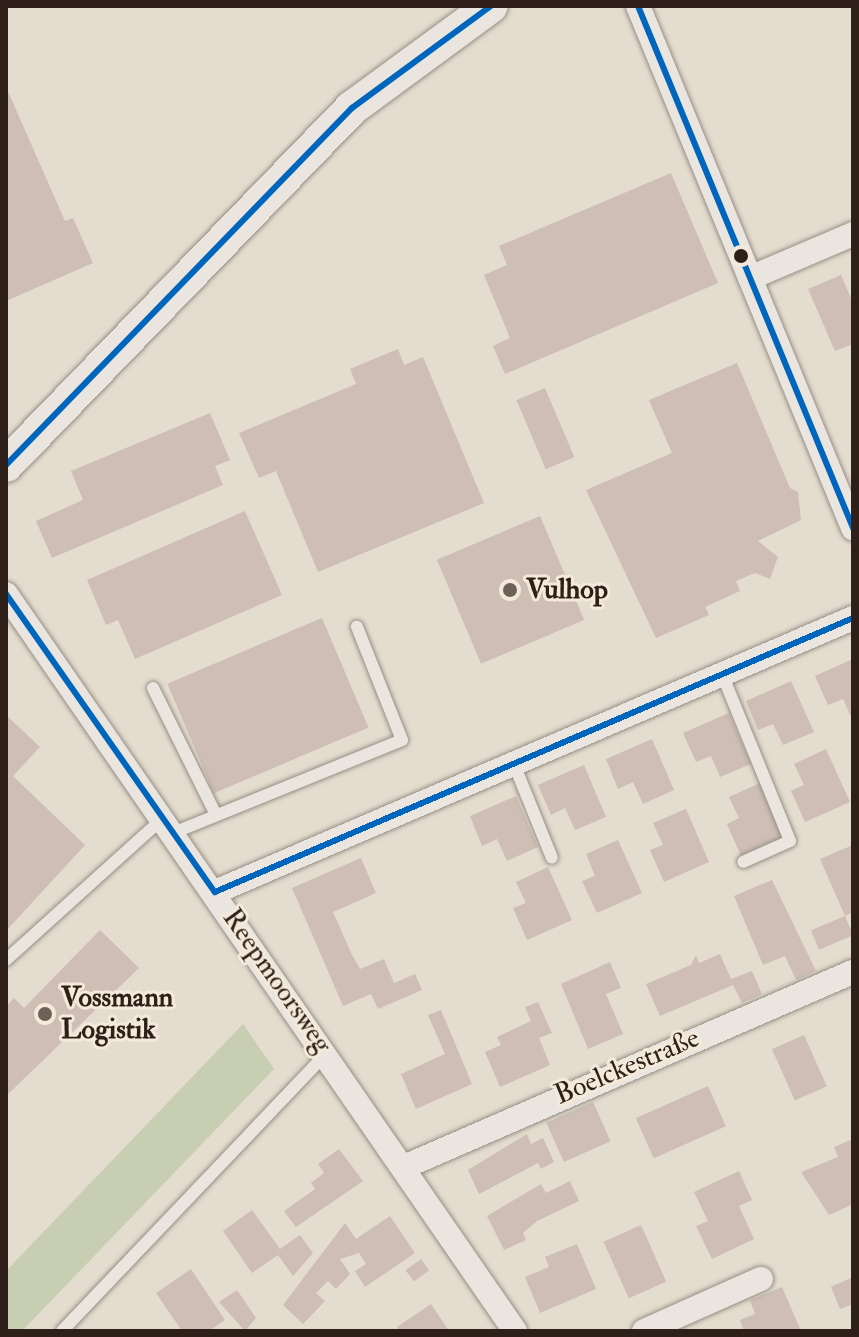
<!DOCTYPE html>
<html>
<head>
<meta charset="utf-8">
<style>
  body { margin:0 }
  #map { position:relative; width:859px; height:1337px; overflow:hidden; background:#e4dcce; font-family:"IM FELL Double Pica",serif }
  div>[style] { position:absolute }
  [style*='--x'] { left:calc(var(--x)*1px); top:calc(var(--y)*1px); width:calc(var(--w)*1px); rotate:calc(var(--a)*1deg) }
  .green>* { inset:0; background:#c8ceb1 }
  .building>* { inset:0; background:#cebeb5; transform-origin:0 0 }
  .roads { filter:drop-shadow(0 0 2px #968f86) drop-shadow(0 0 2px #968f86) }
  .lane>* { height:12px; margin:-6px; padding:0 6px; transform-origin:6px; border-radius:6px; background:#eae6df }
  .street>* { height:24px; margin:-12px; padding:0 12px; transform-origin:12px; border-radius:12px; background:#eae6df }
  .secondary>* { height:34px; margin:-17px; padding:0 17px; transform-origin:17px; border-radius:17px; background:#eae6df }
  .bus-1>* { height:6px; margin:-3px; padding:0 3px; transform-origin:3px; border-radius:3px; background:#0065bd }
  .dots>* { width:22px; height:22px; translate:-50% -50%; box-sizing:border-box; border:4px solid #f3eada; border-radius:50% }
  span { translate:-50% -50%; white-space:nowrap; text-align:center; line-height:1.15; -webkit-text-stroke:6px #f3eada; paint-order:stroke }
  .poi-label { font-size:28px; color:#2e1f18; font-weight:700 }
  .left { translate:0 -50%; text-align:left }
  .street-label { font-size:28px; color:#2e1f18 }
  .frame { position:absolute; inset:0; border:8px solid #2e1f18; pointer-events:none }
</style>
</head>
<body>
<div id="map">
  <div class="green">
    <i style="clip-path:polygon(243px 1024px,274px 1069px,22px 1331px,6px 1331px,6px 1271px)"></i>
  </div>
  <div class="building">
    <i style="clip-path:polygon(6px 87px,65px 221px,73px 218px,93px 263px,6px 301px)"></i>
    <i style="clip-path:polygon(671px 173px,718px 283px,505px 374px,493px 346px,510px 338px,484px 275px,507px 265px,499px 246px)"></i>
    <i style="clip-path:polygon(841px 275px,853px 303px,853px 344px,835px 351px,808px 289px)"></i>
    <i style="clip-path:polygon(398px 349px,404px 365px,423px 357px,484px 503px,318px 572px,276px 471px,259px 478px,239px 433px,356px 384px,350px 369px)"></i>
    <i style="clip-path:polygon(737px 363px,790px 488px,798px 492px,801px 520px,758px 541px,778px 557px,770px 579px,755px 573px,736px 581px,740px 591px,705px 607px,709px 615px,656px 638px,586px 490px,672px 453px,649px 400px)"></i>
    <i style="left:545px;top:388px;width:75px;height:31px;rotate:67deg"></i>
    <i style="clip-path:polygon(210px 413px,230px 460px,215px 466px,223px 485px,52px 558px,36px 521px,83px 500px,71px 471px)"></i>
    <i style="clip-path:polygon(245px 511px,282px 595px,135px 659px,118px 620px,106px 625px,87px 580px)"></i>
    <i style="left:540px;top:516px;width:113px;height:112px;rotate:67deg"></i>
    <i style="left:322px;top:618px;width:119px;height:168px;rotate:67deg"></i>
    <i style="clip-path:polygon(853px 659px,853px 721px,843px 699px,828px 705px,815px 676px)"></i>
    <i style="clip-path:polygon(791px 681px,814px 732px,783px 745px,773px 724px,758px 730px,746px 701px)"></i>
    <i style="clip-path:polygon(729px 713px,751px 764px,720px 777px,711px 756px,696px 762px,683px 733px)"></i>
    <i style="clip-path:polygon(6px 715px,40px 747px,13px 776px,85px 845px,6px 931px)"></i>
    <i style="clip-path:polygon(652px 739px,674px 790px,643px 804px,633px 782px,618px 789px,606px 759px)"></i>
    <i style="clip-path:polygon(826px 749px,850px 802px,805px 822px,791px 791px,804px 785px,794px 764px)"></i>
    <i style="clip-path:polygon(584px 765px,606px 817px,575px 830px,565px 808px,551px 815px,538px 785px)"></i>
    <i style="clip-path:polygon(762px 782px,786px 836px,741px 856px,727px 824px,739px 818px,729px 797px)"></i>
    <i style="clip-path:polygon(516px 796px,538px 847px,507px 861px,497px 839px,482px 846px,470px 816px)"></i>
    <i style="clip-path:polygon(686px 809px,709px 862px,664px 882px,650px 850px,663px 845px,653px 823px)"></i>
    <i style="clip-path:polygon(618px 840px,642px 893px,597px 913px,582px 881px,595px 876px,586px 854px)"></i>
    <i style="clip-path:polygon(853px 845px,853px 912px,845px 916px,820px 859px)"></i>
    <i style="clip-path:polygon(361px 858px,376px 893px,333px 912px,351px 953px,360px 969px,384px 959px,394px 983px,415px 974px,422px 990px,378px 1009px,371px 994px,343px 1006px,292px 888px)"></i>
    <i style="clip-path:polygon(548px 867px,572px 920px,527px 940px,513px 908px,526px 903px,516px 882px)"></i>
    <i style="clip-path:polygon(772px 880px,816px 971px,796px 980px,785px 956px,763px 965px,734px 896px)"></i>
    <i style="left:845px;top:916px;width:21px;height:37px;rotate:67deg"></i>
    <i style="clip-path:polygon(100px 930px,139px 968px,6px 1096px,6px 1007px,14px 998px,24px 1008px)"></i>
    <i style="clip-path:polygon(720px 954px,731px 979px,752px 971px,762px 994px,742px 1003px,733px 985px,660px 1016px,646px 984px,691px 965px,696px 955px,699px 963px)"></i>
    <i style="clip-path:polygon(610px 962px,621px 988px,606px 994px,623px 1034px,588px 1049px,561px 984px)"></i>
    <i style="clip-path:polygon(538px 1002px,552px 1033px,539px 1038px,550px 1065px,500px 1087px,485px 1052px,501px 1045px,497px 1037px,531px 1021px,525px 1007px)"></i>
    <i style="clip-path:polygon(441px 1010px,472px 1084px,416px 1109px,401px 1074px,445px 1054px,428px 1015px)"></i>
    <i style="left:804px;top:1035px;width:56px;height:35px;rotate:66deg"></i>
    <i style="left:708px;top:1086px;width:44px;height:79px;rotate:66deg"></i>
    <i style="left:593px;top:1102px;width:43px;height:51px;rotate:66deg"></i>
    <i style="clip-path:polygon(527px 1134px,531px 1144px,543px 1138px,554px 1162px,541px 1169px,538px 1163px,479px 1194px,468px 1170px)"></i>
    <i style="clip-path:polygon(853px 1139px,853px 1204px,829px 1215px,801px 1172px,838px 1157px,834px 1147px)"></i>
    <i style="clip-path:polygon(339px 1149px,363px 1181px,296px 1227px,284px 1211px,315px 1189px,311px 1183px,324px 1173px,318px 1164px)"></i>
    <i style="clip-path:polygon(739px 1171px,752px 1200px,739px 1206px,754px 1239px,712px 1259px,696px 1226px,708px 1221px,694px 1192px)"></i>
    <i style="clip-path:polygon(570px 1181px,579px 1201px,537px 1221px,523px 1233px,526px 1240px,504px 1250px,487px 1216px,541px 1184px,546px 1193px)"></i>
    <i style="clip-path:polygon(252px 1210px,280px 1249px,300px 1235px,313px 1253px,293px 1276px,278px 1255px,252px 1273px,223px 1231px)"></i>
    <i style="clip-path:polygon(390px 1216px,415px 1253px,365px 1287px,355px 1271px,366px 1264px,359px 1253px,340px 1259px,350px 1274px,336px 1289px,328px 1281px,316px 1293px,325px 1301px,303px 1324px,283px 1305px,345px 1223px,356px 1239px)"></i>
    <i style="left:641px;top:1225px;width:62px;height:41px;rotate:66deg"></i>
    <i style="clip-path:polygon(577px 1244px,596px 1289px,540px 1313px,525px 1277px,549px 1267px,545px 1257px)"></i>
    <i style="left:421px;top:1259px;width:14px;height:19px;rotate:54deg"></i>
    <i style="clip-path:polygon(191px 1269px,225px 1320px,209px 1331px,182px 1331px,156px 1293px)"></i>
    <i style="clip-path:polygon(853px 1277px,853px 1304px,840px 1309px,831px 1287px)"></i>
    <i style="clip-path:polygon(782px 1287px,801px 1331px,744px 1331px,740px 1320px,755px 1314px,750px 1300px)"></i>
    <i style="clip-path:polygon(237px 1290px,256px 1318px,245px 1331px,219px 1302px)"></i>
    <i style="clip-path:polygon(431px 1304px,449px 1331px,399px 1331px,397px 1327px)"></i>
  </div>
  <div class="roads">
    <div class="lane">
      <i style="--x:722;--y:674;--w:180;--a:67.8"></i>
      <i style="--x:790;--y:841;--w:51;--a:155.9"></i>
      <i style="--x:153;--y:688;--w:140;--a:63.6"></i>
      <i style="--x:514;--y:764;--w:101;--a:68"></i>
      <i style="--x:173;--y:833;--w:247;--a:-22.1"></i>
      <i style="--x:402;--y:740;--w:122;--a:-111.7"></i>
      <i style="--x:6;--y:960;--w:212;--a:-42.1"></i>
      <i style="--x:62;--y:1331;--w:384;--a:-46.4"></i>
    </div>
    <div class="street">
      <i style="--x:638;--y:6;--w:565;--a:67.61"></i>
      <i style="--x:750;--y:278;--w:112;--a:-23.1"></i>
      <i style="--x:6;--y:594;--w:896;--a:55.37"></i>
      <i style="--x:215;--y:892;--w:694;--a:-23.24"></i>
      <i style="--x:404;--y:1167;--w:490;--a:-23.5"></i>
      <i style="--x:644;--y:1331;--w:128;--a:-24"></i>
    </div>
    <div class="secondary">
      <i style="--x:6;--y:465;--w:497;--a:-45.9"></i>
      <i style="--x:352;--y:108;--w:172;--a:-36.3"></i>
    </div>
  </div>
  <div class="bus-1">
    <i style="--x:638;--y:6;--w:565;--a:67.61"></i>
    <i style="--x:6;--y:465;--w:497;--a:-45.9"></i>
    <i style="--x:352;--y:108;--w:172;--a:-36.3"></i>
    <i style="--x:6;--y:594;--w:364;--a:55"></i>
    <i style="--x:215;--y:892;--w:694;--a:-23.24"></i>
  </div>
  <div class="dots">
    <i style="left:741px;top:256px;background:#2e1f18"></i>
    <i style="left:510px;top:590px;background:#6e6158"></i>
    <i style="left:45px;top:1014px;background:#6e6158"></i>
  </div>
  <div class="poi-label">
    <span class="left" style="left:526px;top:590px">Vulhop</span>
    <span class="left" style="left:61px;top:1014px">Vossmann<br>Logistik</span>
  </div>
  <div class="street-label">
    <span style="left:277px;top:981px;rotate:55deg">Reepmoorsweg</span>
    <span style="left:627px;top:1067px;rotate:-23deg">Boelckestraße</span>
  </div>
  <div class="frame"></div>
</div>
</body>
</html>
